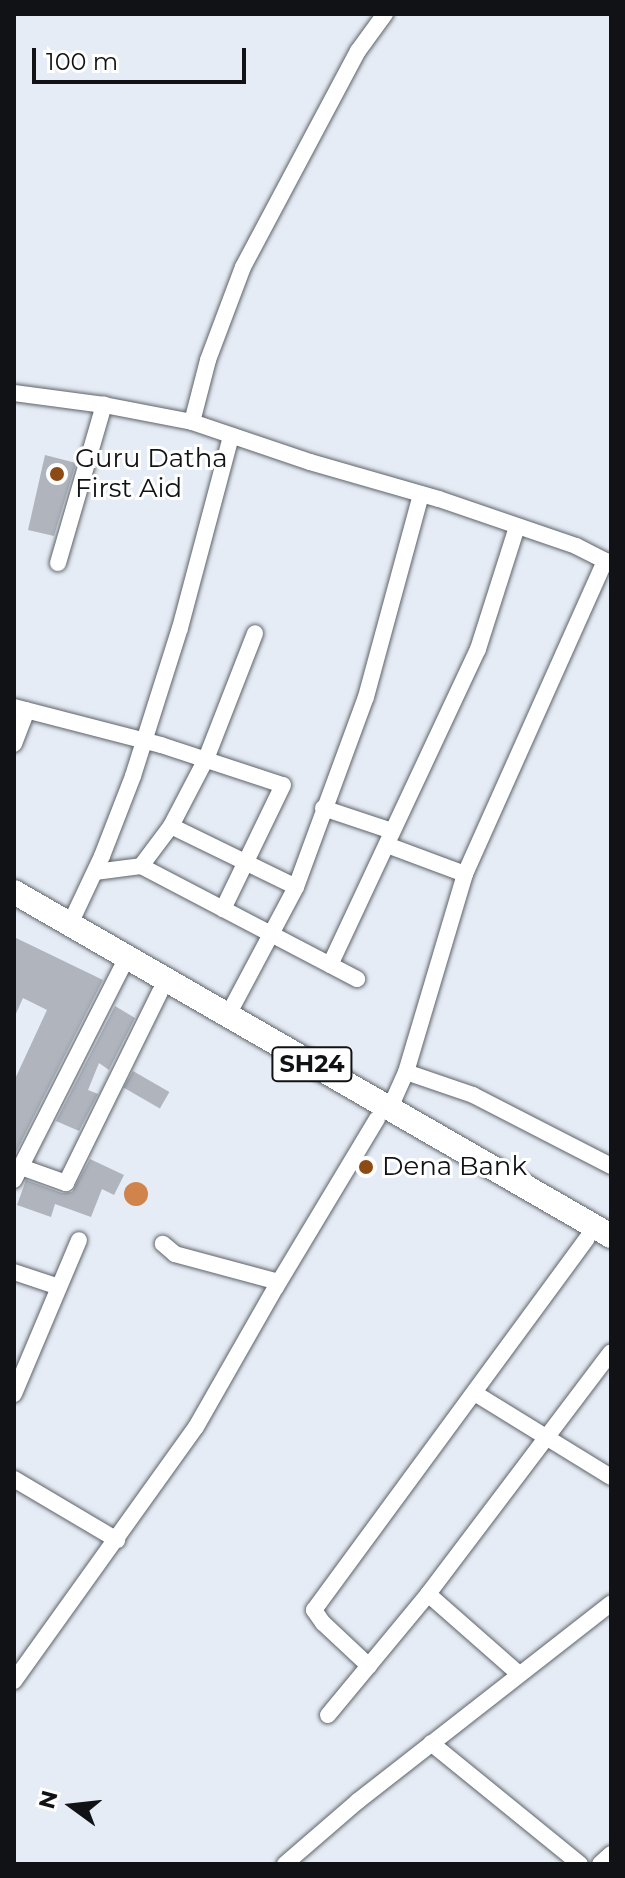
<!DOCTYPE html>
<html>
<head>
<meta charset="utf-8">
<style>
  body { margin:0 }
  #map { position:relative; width:625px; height:1878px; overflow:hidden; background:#e6ecf5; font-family:Montserrat,sans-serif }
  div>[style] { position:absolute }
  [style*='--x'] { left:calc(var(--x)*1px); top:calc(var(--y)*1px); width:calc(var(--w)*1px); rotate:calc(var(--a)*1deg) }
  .water>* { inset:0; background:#d0834a }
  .round { border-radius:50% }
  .building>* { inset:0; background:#afb4bd; transform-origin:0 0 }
  .roads { filter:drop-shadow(0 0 2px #5e636a) drop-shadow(0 0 2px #5e636a) }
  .minor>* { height:16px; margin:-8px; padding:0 8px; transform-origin:8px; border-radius:8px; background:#fff }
  .primary>* { height:24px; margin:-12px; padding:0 12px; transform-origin:12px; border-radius:12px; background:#fff }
  .dots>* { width:22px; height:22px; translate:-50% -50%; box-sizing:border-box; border:4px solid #fff; border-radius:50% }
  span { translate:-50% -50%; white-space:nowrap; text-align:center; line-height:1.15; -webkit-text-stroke:6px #fff; paint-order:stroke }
  .shield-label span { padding:2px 6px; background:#fff; border:2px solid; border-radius:6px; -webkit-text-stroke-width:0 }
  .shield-label { font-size:24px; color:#101215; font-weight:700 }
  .poi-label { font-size:26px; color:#101215 }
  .left { translate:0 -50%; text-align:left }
  .frame { position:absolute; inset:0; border:16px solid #101215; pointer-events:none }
  .north { position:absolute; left:32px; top:1766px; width:80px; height:80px; -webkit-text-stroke:6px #fff; paint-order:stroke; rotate:285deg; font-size:22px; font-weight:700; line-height:32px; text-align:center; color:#101215 }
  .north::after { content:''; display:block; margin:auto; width:28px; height:36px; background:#101215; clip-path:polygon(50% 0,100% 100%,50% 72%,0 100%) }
  .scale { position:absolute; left:32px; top:48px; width:214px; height:36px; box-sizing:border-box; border:4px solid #101215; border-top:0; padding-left:10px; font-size:24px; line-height:28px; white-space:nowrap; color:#101215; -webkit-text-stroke:6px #fff; paint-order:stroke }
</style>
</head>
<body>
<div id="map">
  <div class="water">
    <i class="round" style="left:124px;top:1182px;width:24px;height:24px"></i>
  </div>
  <div class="building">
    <i style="clip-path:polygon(45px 455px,76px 463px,54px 536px,28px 530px)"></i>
    <i style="clip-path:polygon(14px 937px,103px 980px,14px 1156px,14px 1081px,47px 1010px,23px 998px,14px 1018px)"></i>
    <i style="clip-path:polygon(115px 1006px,135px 1018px,109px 1070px,99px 1063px,88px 1090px,98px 1094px,79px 1131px,56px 1121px)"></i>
    <i style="left:133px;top:1071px;width:42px;height:19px;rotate:30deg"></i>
    <i style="clip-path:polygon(90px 1159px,124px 1175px,114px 1195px,102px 1189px,91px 1217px,55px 1204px,51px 1217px,17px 1205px,26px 1180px,62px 1193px,72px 1192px)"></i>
  </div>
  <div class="roads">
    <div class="minor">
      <i style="--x:14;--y:393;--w:91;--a:7.6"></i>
      <i style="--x:104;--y:405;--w:90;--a:10.9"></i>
      <i style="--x:192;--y:422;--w:125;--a:18.7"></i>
      <i style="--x:310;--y:462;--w:134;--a:16"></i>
      <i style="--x:439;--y:499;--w:145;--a:18.9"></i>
      <i style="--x:576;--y:546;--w:39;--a:27"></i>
      <i style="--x:192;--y:422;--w:64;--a:-75.5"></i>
      <i style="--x:208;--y:360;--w:99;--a:-69.4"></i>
      <i style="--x:243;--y:267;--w:245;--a:-62"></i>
      <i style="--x:358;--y:51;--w:46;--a:-53.9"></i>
      <i style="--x:58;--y:563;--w:165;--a:-73.8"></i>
      <i style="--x:14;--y:707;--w:152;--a:14.5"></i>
      <i style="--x:161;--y:745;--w:128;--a:18.2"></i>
      <i style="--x:283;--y:785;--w:138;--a:115.8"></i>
      <i style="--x:14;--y:744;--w:36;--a:-69"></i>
      <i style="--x:323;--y:808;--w:73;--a:18.4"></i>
      <i style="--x:171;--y:826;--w:139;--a:26"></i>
      <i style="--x:387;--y:845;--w:83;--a:20.4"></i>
      <i style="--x:141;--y:866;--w:244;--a:27.6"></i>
      <i style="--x:95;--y:872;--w:46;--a:-7.4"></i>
      <i style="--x:141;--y:866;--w:50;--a:-53.1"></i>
      <i style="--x:171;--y:826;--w:76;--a:-62.4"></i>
      <i style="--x:206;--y:759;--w:135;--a:-68.7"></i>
      <i style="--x:70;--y:924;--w:75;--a:-64.8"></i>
      <i style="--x:102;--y:856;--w:86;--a:-68.8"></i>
      <i style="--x:133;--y:776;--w:155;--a:-72.4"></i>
      <i style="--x:180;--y:628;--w:199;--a:-75.1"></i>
      <i style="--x:330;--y:965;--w:349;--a:-64.9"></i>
      <i style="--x:478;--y:649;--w:128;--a:-72.3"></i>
      <i style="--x:228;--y:1015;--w:145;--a:-62"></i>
      <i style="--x:296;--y:887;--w:202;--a:-69.8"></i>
      <i style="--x:366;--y:697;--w:210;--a:-74.8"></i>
      <i style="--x:406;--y:1072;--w:71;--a:18.9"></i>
      <i style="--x:473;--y:1095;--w:155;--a:27.2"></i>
      <i style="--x:389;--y:1110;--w:42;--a:-65.9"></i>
      <i style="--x:406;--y:1072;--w:207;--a:-73.4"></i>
      <i style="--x:465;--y:874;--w:343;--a:-65.9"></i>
      <i style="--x:21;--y:1167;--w:48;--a:19.6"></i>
      <i style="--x:66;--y:1183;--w:213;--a:-63.8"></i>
      <i style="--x:14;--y:1180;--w:237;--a:-63.1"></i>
      <i style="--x:14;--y:1272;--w:47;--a:18.4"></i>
      <i style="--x:276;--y:1287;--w:196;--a:-59"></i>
      <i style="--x:14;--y:1394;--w:167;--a:-67.1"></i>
      <i style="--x:476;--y:1394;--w:158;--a:31.6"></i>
      <i style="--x:14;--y:1479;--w:120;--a:30.6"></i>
      <i style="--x:428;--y:1594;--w:120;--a:41.3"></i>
      <i style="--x:369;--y:1666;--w:63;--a:-136.9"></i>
      <i style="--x:323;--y:1623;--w:16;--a:-125"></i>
      <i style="--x:314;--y:1610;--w:461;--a:-53.7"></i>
      <i style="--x:14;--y:1681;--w:312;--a:-54.4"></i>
      <i style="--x:196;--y:1427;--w:161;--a:-60.3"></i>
      <i style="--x:276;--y:1287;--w:6;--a:-99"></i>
      <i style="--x:275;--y:1281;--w:104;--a:-164.9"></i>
      <i style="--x:175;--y:1254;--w:16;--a:-140"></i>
      <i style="--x:328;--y:1715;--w:157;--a:-50.4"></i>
      <i style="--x:428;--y:1594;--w:303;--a:-52.9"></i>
      <i style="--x:431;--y:1743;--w:192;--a:39.1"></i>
      <i style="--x:285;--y:1864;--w:96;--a:-40.8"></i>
      <i style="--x:358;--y:1801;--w:321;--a:-38"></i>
      <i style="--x:600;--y:1864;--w:15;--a:-42"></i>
    </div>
    <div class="primary">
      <i style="--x:14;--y:892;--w:689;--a:29.95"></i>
    </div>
  </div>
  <div class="dots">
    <i style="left:57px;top:474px;background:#8c4b15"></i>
    <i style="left:366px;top:1167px;background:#8c4b15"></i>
  </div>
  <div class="shield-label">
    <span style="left:312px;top:1064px">SH24</span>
  </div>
  <div class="poi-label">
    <span class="left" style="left:75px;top:474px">Guru Datha<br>First Aid</span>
    <span class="left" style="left:382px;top:1167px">Dena Bank</span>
  </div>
  <div class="frame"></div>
  <div class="north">N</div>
  <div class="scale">100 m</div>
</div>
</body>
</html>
